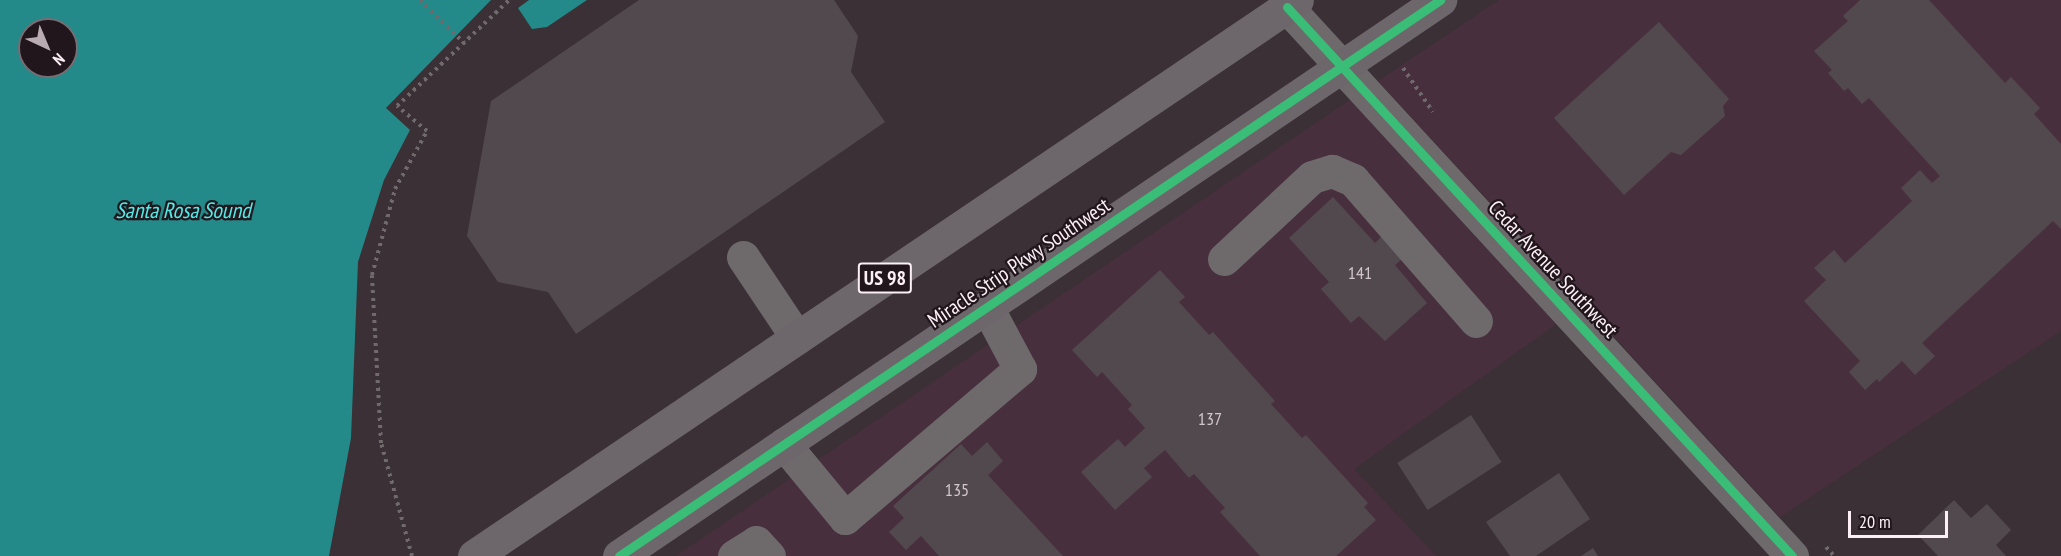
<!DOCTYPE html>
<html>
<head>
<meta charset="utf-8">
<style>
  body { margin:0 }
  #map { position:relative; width:2061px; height:556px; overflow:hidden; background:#3a3035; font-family:"PT Sans Narrow",sans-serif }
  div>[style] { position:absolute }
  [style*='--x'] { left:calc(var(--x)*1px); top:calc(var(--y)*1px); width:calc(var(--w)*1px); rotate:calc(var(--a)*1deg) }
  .built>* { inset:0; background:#482f3d }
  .water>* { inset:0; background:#248989 }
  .building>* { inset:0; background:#52494e; transform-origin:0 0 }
  .path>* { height:4px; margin-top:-2px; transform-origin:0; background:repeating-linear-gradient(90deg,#706a6d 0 3px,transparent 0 7.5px) }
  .minor>* { height:33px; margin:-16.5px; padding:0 16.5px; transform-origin:16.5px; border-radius:16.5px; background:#6e6a6c }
  .highway>* { height:33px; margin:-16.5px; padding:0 16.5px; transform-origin:16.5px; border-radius:16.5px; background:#6d666b }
  .cycleway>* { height:9px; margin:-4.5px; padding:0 4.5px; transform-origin:4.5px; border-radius:4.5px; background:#3abd76 }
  span { translate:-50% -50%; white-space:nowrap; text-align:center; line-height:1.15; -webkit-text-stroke:4.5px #20161b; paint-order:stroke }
  .number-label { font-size:18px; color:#d2c6cc }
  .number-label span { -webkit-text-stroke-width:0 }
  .shield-label span { padding:2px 4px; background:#20161b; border:2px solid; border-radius:4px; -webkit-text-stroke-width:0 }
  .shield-label { font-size:20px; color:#fceff6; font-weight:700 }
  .street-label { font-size:21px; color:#fceff6 }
  .water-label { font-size:22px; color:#53e9e7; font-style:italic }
  .north { position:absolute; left:18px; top:18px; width:60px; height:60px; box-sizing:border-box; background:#20161b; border:2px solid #786d73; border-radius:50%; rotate:136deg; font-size:16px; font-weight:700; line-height:24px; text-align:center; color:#fceff6 }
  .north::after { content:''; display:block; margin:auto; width:21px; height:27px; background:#b8acb2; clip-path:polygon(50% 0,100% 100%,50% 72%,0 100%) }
  .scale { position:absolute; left:1848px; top:511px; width:100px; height:27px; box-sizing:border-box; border:3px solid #fceff6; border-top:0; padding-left:8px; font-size:18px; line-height:21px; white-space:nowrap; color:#fceff6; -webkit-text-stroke:4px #20161b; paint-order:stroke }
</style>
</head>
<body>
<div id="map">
  <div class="built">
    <i style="clip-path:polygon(1499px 0,2061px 0,2061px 331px,1780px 517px,1378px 81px)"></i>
    <i style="clip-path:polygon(1350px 100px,1556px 324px,1354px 469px,1436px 556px,676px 556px)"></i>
  </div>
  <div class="water">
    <i style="clip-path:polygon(evenodd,0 0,491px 0,386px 108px,410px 130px,384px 180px,358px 262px,351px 438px,329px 556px,0 556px,0 0,30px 30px,66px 30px,66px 66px,30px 66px,30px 30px)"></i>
    <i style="clip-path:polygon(529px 0,587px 0,547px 27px,532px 29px,518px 8px)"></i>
  </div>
  <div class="building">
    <i style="clip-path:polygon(639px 0,834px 0,858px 36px,851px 72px,885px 122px,576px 334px,548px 292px,498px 282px,467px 236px,491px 101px)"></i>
    <i style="clip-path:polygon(1860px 0,1929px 0,2005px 83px,2011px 77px,2040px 108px,2034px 114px,2061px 144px,2061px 229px,2053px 221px,1922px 343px,1935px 356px,1915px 375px,1902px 361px,1879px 382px,1877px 379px,1865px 390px,1849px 372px,1860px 361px,1804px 301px,1826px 280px,1814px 268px,1834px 250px,1845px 263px,1912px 201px,1901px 188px,1920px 170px,1932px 183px,1940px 176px,1869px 98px,1862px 104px,1848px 88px,1844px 91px,1828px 73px,1832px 70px,1814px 51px,1848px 21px,1843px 16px)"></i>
    <i style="clip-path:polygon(1659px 22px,1729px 99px,1723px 106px,1725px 116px,1681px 155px,1671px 152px,1624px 195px,1554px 118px)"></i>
    <i style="clip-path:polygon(1333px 197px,1375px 243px,1381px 237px,1402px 259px,1395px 265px,1427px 303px,1385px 341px,1359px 316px,1351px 323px,1321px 289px,1329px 282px,1289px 238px)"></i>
    <i style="clip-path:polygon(1160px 270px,1185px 297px,1179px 302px,1209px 335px,1213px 332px,1275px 401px,1271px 404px,1302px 438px,1306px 435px,1368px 503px,1364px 507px,1376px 520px,1336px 556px,1260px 556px,1220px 512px,1225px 508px,1194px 474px,1189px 478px,1165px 450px,1144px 468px,1152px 477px,1115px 510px,1081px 472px,1118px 439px,1125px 447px,1145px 428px,1128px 409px,1132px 405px,1102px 372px,1097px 377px,1072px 350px)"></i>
    <i style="left:1471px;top:415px;width:56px;height:88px;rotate:57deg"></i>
    <i style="clip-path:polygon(987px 442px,1003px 461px,988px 475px,1063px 556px,939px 556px,921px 536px,906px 550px,889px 532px,904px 518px,893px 506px,961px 444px,972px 456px)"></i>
    <i style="clip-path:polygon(1559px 473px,1590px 519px,1536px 556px,1510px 556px,1486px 522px)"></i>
    <i style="clip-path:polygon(1954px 500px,1971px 518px,1987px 504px,2011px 530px,1996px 545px,2006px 556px,1938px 556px,1918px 535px)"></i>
    <i style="clip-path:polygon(1593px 548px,1598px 556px,1581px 556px)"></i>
  </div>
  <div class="path">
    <i style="--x:420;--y:0;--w:62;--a:44.3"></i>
    <i style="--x:1403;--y:68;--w:53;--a:55.7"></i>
    <i style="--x:1826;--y:547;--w:12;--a:48"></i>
    <i style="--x:412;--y:556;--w:117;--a:-105.3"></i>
    <i style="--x:381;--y:443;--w:168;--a:-93.1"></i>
    <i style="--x:372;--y:275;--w:89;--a:-75"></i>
    <i style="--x:395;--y:189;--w:66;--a:-61.1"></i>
    <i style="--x:427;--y:131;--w:39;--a:-140"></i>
    <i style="--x:397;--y:106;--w:154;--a:-43.4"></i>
  </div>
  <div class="minor">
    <i style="--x:1287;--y:7;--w:746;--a:47.39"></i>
    <i style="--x:743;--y:257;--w:97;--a:56.3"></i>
    <i style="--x:1224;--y:259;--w:120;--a:-43"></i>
    <i style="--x:1312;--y:177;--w:21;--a:-17"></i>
    <i style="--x:1332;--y:171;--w:23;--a:23"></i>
    <i style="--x:1353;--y:180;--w:187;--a:48.9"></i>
    <i style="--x:784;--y:444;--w:96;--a:50.5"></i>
    <i style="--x:845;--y:518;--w:230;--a:-40.4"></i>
    <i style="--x:1020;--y:369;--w:70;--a:-118"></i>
    <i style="--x:734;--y:556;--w:26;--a:-32"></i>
    <i style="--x:756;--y:542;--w:19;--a:47"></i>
  </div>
  <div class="highway">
    <i style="--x:474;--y:556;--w:993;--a:-34.04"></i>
    <i style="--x:619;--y:556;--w:992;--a:-34.11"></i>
  </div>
  <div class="cycleway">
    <i style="--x:1287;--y:7;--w:746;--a:47.39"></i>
    <i style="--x:619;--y:556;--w:992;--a:-34.11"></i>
  </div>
  <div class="number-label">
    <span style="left:1360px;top:273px">141</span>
    <span style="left:1210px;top:419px">137</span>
    <span style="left:957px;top:490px">135</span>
  </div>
  <div class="shield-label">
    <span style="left:885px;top:278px">US 98</span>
  </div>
  <div class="street-label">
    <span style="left:1019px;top:263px;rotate:-34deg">Miracle Strip Pkwy Southwest</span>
    <span style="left:1553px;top:269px;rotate:47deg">Cedar Avenue Southwest</span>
  </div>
  <div class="water-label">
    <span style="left:183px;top:211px">Santa Rosa Sound</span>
  </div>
  <div class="north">N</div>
  <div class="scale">20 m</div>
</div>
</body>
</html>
